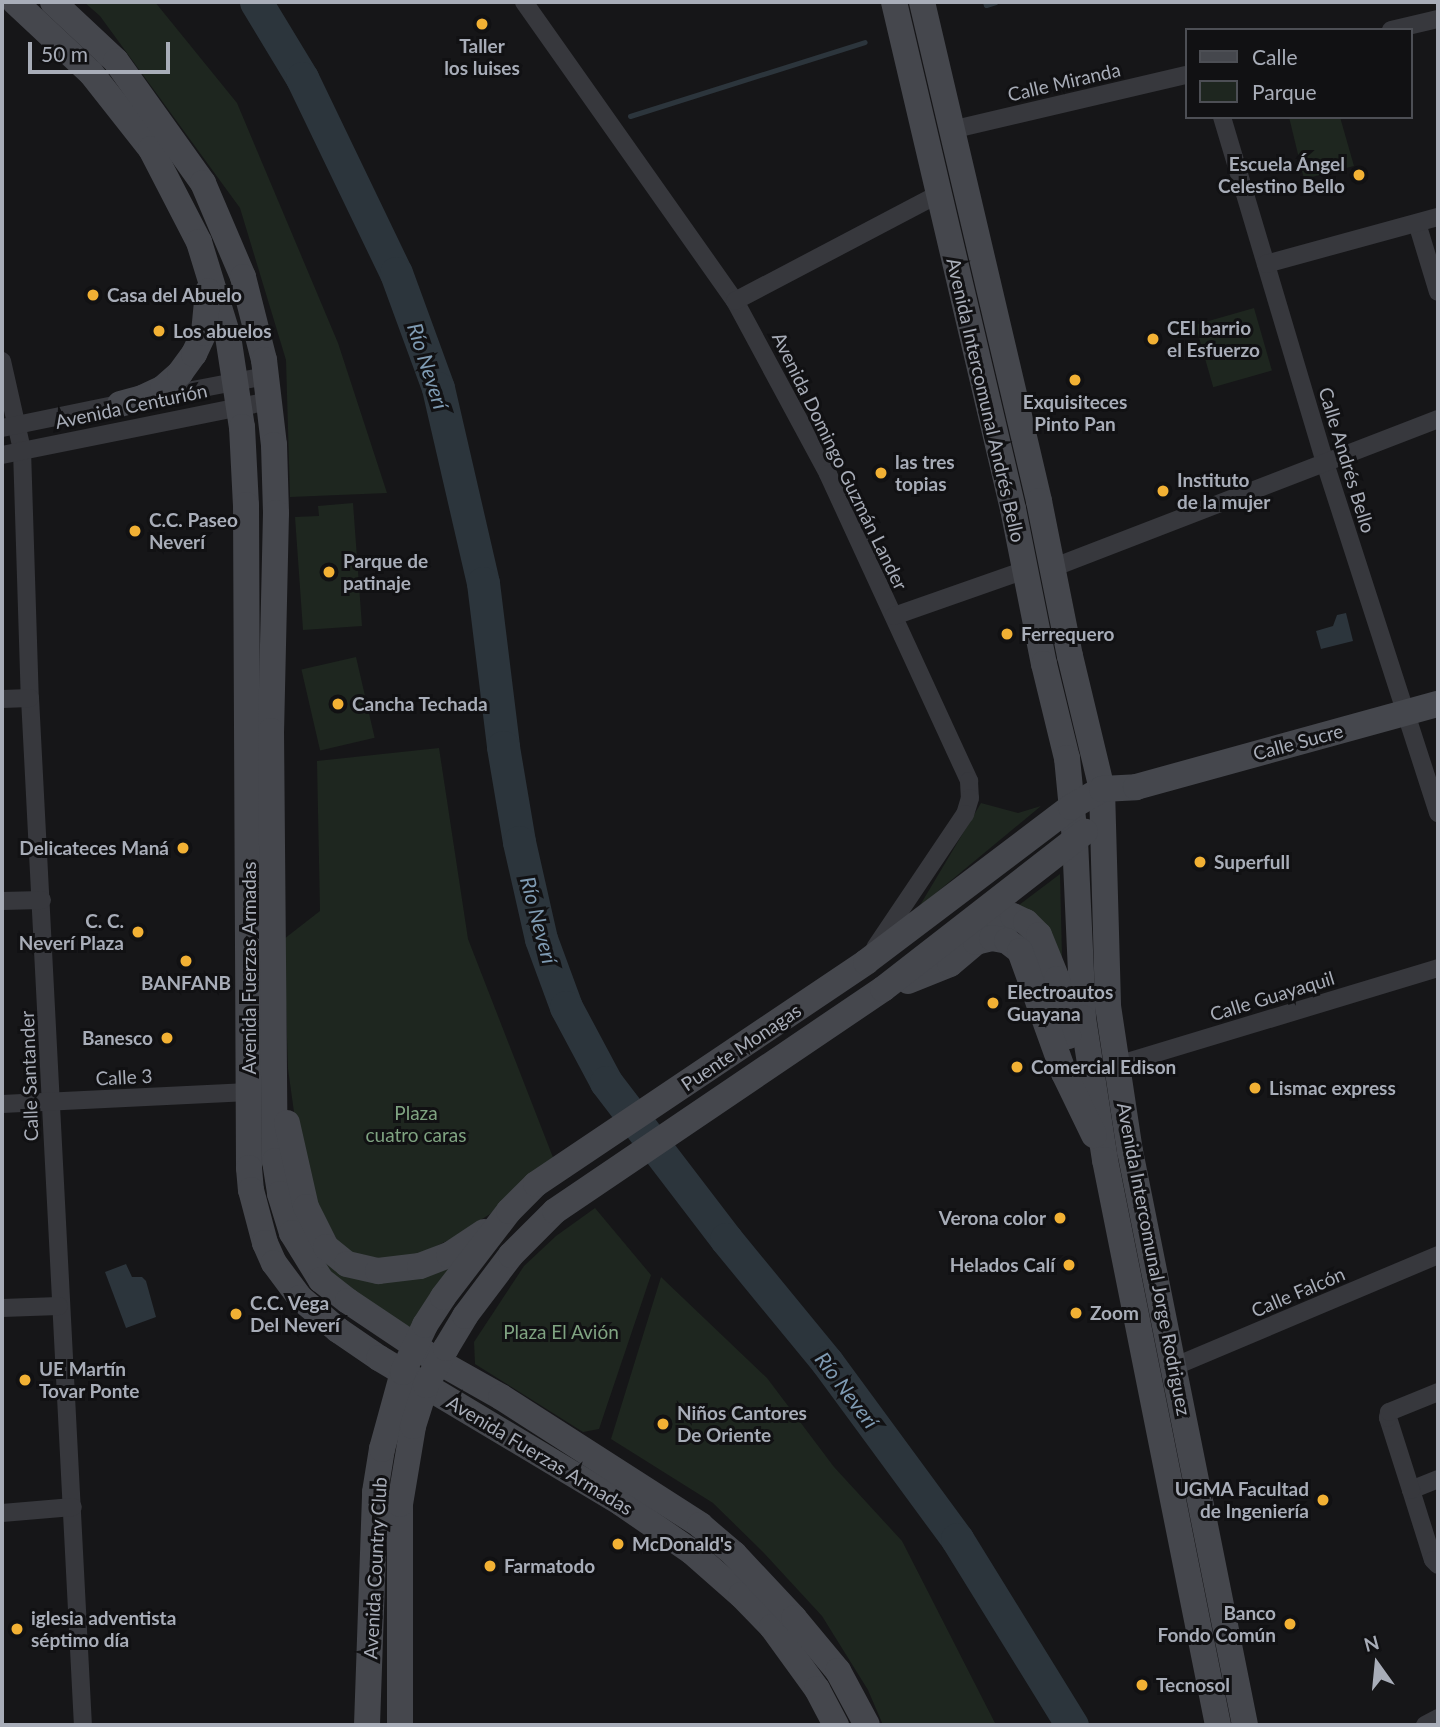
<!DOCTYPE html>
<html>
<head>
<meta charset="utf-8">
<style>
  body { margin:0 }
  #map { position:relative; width:1440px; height:1727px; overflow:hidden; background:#161618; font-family:Lato,sans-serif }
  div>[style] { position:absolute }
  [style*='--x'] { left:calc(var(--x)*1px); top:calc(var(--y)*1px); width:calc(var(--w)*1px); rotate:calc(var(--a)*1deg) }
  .green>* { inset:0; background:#1e261f; transform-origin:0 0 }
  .water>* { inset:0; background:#2c353c }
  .stream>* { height:5px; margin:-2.5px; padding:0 2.5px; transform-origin:2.5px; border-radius:2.5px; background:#2c353c }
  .river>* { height:33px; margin:-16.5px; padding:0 16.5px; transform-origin:16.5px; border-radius:16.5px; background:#2c353c }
  .street>* { height:18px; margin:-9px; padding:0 9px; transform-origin:9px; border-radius:9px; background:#37383d }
  .secondary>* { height:26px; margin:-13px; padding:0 13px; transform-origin:13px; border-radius:13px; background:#45474d }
  .dots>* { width:19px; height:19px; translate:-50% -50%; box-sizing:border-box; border:4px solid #111113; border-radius:50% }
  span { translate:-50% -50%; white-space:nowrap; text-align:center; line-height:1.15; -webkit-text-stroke:6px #111113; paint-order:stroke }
  .poi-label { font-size:19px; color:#a8adb8; font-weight:700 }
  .right { translate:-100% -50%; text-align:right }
  .left { translate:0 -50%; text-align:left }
  .street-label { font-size:19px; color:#a8adb8 }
  .park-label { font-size:19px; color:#7fa381 }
  .water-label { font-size:21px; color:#7f9bb3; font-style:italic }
  .frame { position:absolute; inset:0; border:4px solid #a8adb8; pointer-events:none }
  .legend { position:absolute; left:1185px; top:28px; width:228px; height:91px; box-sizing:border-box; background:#111113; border:2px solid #4d4f55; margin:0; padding:9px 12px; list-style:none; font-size:21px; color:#a8adb8 }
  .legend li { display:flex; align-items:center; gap:14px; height:35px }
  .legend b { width:35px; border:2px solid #4d4f55 }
  .north { position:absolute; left:1342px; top:1629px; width:70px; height:70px; -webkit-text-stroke:5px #111113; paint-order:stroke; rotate:345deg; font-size:19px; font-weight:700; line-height:28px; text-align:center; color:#a8adb8 }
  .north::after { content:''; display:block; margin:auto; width:24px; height:32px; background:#a8adb8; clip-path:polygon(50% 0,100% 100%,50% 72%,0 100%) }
  .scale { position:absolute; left:28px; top:42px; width:142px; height:32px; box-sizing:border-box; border:4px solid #a8adb8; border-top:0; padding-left:9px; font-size:21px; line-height:24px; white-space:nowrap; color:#a8adb8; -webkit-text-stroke:5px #111113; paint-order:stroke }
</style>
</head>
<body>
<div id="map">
  <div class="green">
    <i style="clip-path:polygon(84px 2px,155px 2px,237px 103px,338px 343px,387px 493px,290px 497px,286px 360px,240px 208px,100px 16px)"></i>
    <i style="clip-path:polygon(1289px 117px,1340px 117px,1354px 166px,1304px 179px)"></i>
    <i style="left:1254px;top:308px;width:65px;height:61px;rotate:74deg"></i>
    <i style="clip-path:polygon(353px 503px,362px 626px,303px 630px,295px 517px,319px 516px,318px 506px)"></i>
    <i style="left:356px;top:657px;width:83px;height:56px;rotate:77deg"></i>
    <i style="clip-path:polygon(439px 748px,468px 939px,554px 1160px,490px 1214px,449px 1240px,415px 1256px,385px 1259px,354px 1255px,338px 1242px,317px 1202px,294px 1112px,288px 1069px,284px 939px,320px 911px,317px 761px)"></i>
    <i style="clip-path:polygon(981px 803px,1018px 813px,1041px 806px,919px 907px)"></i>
    <i style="clip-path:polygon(1060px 874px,1062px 957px,1019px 905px)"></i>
    <i style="clip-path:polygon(595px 1208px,651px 1275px,599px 1429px,583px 1432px,475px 1364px,474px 1342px,524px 1266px,556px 1236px)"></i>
    <i style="clip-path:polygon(302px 1218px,341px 1269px,455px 1262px,409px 1336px,329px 1279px)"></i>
    <i style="clip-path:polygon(661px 1277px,767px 1378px,834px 1467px,902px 1541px,996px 1725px,883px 1725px,868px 1690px,822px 1616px,763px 1552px,713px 1503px,611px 1439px)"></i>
  </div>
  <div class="water">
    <i style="clip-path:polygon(1346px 613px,1353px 641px,1321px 649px,1316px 631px,1333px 626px,1337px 615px)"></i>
    <i style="clip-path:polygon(126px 1264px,132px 1277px,142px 1277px,146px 1281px,156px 1317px,126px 1328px,105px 1272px)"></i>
  </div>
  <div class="stream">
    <i style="--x:985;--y:2;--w:3;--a:72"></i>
    <i style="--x:986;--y:5;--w:10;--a:-17"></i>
    <i style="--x:630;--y:116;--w:246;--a:-17.5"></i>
  </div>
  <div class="river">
    <i style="--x:256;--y:2;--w:89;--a:58.8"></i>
    <i style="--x:302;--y:78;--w:216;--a:64.3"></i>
    <i style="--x:396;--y:273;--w:122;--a:69.9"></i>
    <i style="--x:438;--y:388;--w:200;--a:77"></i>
    <i style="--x:483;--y:583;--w:165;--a:83"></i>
    <i style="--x:503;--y:747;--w:96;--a:80.4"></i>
    <i style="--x:519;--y:842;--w:99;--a:77.2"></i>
    <i style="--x:541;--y:939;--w:72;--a:69.8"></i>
    <i style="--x:566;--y:1007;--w:85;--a:61.9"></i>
    <i style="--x:606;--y:1082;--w:198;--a:52.6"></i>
    <i style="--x:726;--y:1239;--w:159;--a:50.6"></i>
    <i style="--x:827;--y:1362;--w:220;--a:53.7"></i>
    <i style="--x:957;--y:1539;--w:219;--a:58.3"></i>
  </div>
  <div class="street">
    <i style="--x:524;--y:2;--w:366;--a:54.8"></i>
    <i style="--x:735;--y:301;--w:196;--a:61.7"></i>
    <i style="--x:828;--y:474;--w:338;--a:65.3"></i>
    <i style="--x:969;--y:781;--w:17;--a:87"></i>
    <i style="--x:970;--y:798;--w:17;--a:107"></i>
    <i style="--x:965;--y:814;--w:161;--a:123.9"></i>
    <i style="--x:1391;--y:30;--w:48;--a:-13.2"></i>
    <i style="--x:1222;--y:117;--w:361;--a:73.4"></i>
    <i style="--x:1325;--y:463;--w:368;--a:72.1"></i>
    <i style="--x:951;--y:130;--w:241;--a:-13.2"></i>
    <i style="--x:1417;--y:223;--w:72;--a:73.1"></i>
    <i style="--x:1266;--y:264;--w:178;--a:-15.3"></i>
    <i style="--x:735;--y:301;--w:230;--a:-27.7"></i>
    <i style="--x:2;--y:361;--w:91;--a:77.3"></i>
    <i style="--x:22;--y:450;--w:248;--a:88.2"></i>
    <i style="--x:30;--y:698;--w:1028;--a:87.05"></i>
    <i style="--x:156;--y:397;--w:112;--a:-10.8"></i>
    <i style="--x:2;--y:428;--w:130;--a:-11.6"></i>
    <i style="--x:2;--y:455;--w:273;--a:-11.4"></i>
    <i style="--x:1052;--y:568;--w:414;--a:-21.1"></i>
    <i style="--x:894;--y:616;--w:139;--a:-19.3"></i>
    <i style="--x:2;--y:699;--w:28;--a:-2"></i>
    <i style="--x:2;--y:901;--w:40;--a:-1.4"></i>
    <i style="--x:1107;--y:1068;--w:346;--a:-16.8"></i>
    <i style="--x:2;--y:1104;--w:247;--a:-2.8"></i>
    <i style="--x:2;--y:1308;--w:57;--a:-2"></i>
    <i style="--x:1173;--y:1367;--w:288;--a:-22.9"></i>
    <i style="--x:1438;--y:1479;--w:29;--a:158"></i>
    <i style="--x:1411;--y:1490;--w:73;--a:72.6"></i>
    <i style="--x:1433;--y:1560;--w:7;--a:45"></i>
    <i style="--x:1411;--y:1490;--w:76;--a:-107.7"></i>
    <i style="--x:1388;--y:1418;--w:6;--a:-81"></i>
    <i style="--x:1389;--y:1412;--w:53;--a:-22.2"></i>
    <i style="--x:2;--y:1513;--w:71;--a:-4.8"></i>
    <i style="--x:1425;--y:1725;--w:15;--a:-28"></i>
  </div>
  <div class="secondary">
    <i style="--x:15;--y:2;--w:104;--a:43.1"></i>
    <i style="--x:91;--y:73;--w:97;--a:51.7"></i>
    <i style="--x:151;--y:149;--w:105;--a:62.7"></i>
    <i style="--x:199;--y:242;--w:98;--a:72.9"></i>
    <i style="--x:228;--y:336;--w:92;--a:81.3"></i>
    <i style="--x:242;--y:427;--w:78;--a:87.1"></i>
    <i style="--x:246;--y:505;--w:663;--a:89.74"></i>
    <i style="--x:249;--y:1168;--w:22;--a:85"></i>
    <i style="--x:251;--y:1190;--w:55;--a:75.2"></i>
    <i style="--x:265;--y:1243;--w:22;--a:66"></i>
    <i style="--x:274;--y:1263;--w:44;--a:53.4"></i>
    <i style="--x:300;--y:1298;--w:50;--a:40.1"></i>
    <i style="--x:338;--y:1330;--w:50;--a:34.3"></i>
    <i style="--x:379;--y:1358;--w:282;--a:30.9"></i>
    <i style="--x:621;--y:1503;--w:86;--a:34.6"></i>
    <i style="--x:692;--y:1552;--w:65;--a:41.3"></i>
    <i style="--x:741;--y:1595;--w:45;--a:45.9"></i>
    <i style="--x:772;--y:1627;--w:77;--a:54"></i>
    <i style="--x:817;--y:1689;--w:41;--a:62.2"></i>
    <i style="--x:53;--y:2;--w:86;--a:43.1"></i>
    <i style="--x:116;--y:61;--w:150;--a:54.5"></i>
    <i style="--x:203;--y:183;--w:102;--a:66.9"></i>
    <i style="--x:243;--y:277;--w:86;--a:75.8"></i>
    <i style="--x:264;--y:360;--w:86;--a:83.3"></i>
    <i style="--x:274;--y:445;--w:68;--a:88.3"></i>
    <i style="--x:276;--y:513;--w:218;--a:91.3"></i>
    <i style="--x:271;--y:731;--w:430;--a:89.5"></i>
    <i style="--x:275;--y:1161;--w:33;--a:81"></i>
    <i style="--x:280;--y:1194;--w:41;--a:72.9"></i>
    <i style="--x:292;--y:1233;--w:55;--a:58.3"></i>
    <i style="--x:321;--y:1280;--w:34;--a:38"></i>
    <i style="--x:348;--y:1301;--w:110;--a:33.8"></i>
    <i style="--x:439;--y:1362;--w:71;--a:29.4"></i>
    <i style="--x:501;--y:1397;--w:237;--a:32.7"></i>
    <i style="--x:700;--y:1525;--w:45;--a:40.5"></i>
    <i style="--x:734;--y:1554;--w:88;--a:46.8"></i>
    <i style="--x:794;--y:1618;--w:69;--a:50.3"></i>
    <i style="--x:838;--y:1671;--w:61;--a:61.8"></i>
    <i style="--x:894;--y:2;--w:521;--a:76.79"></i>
    <i style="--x:1013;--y:509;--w:158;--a:78.7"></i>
    <i style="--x:1044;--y:664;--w:97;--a:76.3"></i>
    <i style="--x:1067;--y:758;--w:82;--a:84.4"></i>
    <i style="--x:1075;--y:840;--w:178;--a:87.4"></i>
    <i style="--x:1083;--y:1018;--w:144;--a:81.2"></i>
    <i style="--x:1105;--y:1160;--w:576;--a:78.69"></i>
    <i style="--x:922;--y:2;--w:513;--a:76.8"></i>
    <i style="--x:1039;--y:501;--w:158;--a:78.7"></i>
    <i style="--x:1070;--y:656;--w:137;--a:76.5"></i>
    <i style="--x:1102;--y:789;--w:217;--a:88.4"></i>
    <i style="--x:1108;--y:1006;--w:147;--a:81.4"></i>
    <i style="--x:1130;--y:1151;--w:585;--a:78.67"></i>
    <i style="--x:120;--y:404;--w:23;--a:-15"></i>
    <i style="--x:142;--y:398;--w:23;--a:-25"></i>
    <i style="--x:163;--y:388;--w:23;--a:-41"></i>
    <i style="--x:180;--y:373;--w:24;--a:-54"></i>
    <i style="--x:194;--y:354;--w:23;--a:-65"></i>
    <i style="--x:204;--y:333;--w:42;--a:-84.6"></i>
    <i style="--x:982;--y:914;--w:31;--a:4"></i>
    <i style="--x:1013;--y:916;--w:14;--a:25"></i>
    <i style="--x:1026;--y:922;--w:18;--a:45"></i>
    <i style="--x:1039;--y:935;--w:48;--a:67.8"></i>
    <i style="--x:1057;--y:979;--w:43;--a:84.7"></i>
    <i style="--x:1061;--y:1022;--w:16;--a:63"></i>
    <i style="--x:908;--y:981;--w:45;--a:-22"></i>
    <i style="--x:950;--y:964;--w:34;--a:-40"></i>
    <i style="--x:976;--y:942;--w:16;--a:-14"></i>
    <i style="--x:992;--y:938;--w:15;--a:11"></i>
    <i style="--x:1007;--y:941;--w:16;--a:38"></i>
    <i style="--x:1020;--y:951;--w:130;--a:70.2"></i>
    <i style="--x:1064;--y:1073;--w:69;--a:64.2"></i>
    <i style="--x:287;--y:1123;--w:86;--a:77.3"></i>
    <i style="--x:306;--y:1207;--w:45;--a:63.4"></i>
    <i style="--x:326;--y:1247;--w:27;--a:39"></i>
    <i style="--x:347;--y:1264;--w:32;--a:13"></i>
    <i style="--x:378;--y:1271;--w:42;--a:-6.8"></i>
    <i style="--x:420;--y:1266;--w:31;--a:-21"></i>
    <i style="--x:449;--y:1255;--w:42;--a:-33.3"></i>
    <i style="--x:367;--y:1725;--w:233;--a:-88"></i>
    <i style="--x:375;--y:1492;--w:44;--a:-80.8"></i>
    <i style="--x:382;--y:1449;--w:80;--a:-74.7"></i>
    <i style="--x:403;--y:1372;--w:52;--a:-64.9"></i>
    <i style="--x:425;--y:1325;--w:33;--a:-57"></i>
    <i style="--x:443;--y:1297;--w:108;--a:-52.5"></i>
    <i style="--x:509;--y:1211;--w:38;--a:-45"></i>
    <i style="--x:536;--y:1184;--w:398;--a:-33.9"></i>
    <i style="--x:866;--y:962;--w:257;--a:-37.1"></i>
    <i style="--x:1071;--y:807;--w:36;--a:-30"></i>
    <i style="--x:1102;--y:789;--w:34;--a:-3"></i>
    <i style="--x:1136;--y:787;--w:313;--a:-15.4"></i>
    <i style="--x:400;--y:1725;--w:221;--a:-90"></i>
    <i style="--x:400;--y:1504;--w:79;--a:-80.5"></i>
    <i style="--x:413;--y:1426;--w:43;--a:-72.4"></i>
    <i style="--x:426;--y:1385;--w:42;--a:-61.6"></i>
    <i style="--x:446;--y:1348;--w:37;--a:-59"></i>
    <i style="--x:465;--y:1316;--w:76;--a:-53"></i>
    <i style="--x:511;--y:1255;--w:62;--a:-45"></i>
    <i style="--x:555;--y:1211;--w:396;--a:-34.1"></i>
    <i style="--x:883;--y:989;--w:256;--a:-37.9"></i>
  </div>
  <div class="dots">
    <i style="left:482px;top:24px;background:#f2b134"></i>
    <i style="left:1359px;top:175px;background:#f2b134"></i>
    <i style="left:93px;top:295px;background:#f2b134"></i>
    <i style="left:159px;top:331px;background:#f2b134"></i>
    <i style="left:1153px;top:339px;background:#f2b134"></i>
    <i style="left:1075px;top:380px;background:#f2b134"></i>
    <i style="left:881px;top:473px;background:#f2b134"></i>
    <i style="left:1163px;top:491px;background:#f2b134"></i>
    <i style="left:135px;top:531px;background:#f2b134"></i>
    <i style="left:329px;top:572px;background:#f2b134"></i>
    <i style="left:1007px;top:634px;background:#f2b134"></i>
    <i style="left:338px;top:704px;background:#f2b134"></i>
    <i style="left:183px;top:848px;background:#f2b134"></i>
    <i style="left:1200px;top:862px;background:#f2b134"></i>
    <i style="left:138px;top:932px;background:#f2b134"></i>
    <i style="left:186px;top:961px;background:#f2b134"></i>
    <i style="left:993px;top:1003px;background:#f2b134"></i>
    <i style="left:167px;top:1038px;background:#f2b134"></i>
    <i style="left:1017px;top:1067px;background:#f2b134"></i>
    <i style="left:1255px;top:1088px;background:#f2b134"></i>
    <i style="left:1060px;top:1218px;background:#f2b134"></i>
    <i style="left:1069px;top:1265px;background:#f2b134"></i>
    <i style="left:1076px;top:1313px;background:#f2b134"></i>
    <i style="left:236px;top:1314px;background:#f2b134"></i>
    <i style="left:25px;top:1380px;background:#f2b134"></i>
    <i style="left:663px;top:1424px;background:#f2b134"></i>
    <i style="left:1323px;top:1500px;background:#f2b134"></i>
    <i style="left:618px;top:1544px;background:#f2b134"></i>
    <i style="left:490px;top:1566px;background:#f2b134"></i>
    <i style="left:1290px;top:1624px;background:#f2b134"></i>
    <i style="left:17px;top:1629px;background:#f2b134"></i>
    <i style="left:1142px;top:1685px;background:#f2b134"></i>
  </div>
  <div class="poi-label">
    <span style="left:482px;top:57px">Taller<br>los luises</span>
    <span class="right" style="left:1345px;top:175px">Escuela Ángel<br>Celestino Bello</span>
    <span class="left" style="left:107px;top:295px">Casa del Abuelo</span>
    <span class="left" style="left:1167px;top:339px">CEI barrio<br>el Esfuerzo</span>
    <span class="left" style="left:173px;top:331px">Los abuelos</span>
    <span style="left:1075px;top:413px">Exquisiteces<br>Pinto Pan</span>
    <span class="left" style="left:895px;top:473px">las tres<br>topias</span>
    <span class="left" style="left:1177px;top:491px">Instituto<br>de la mujer</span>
    <span class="left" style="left:149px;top:531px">C.C. Paseo<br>Neverí</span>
    <span class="left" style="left:343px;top:572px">Parque de<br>patinaje</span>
    <span class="left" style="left:1021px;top:634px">Ferrequero</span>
    <span class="left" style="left:352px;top:704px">Cancha Techada</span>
    <span class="right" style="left:169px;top:848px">Delicateces Maná</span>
    <span class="left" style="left:1214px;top:862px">Superfull</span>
    <span class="right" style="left:124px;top:932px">C. C.<br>Neverí Plaza</span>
    <span style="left:186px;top:983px">BANFANB</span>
    <span class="left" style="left:1007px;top:1003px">Electroautos<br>Guayana</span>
    <span class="right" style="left:153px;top:1038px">Banesco</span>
    <span class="left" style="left:1031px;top:1067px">Comercial Edison</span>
    <span class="left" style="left:1269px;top:1088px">Lismac express</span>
    <span class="right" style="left:1046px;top:1218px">Verona color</span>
    <span class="right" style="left:1055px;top:1265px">Helados Calí</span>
    <span class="left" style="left:250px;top:1314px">C.C. Vega<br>Del Neverí</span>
    <span class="left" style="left:1090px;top:1313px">Zoom</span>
    <span class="left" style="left:39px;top:1380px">UE Martín<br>Tovar Ponte</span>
    <span class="left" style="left:677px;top:1424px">Niños Cantores<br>De Oriente</span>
    <span class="right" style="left:1309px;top:1500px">UGMA Facultad<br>de Ingeniería</span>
    <span class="left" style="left:632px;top:1544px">McDonald's</span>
    <span class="left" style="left:504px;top:1566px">Farmatodo</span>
    <span class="right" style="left:1276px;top:1624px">Banco<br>Fondo Común</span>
    <span class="left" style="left:31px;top:1629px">iglesia adventista<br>séptimo día</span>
    <span class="left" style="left:1156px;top:1685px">Tecnosol</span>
  </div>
  <div class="street-label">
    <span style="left:1064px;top:82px;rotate:-13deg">Calle Miranda</span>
    <span style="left:986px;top:400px;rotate:77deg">Avenida Intercomunal Andrés Bello</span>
    <span style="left:131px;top:406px;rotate:-12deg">Avenida Centurión</span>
    <span style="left:1347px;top:460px;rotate:73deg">Calle Andrés Bello</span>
    <span style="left:840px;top:461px;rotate:64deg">Avenida Domingo Guzmán Lander</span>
    <span style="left:1298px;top:742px;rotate:-15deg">Calle Sucre</span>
    <span style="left:249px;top:968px;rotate:-90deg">Avenida Fuerzas Armadas</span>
    <span style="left:1272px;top:996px;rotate:-17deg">Calle Guayaquil</span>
    <span style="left:741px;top:1047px;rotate:-34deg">Puente Monagas</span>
    <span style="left:29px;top:1076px;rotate:-92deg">Calle Santander</span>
    <span style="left:124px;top:1077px;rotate:-3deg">Calle 3</span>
    <span style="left:1154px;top:1259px;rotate:79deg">Avenida Intercomunal Jorge Rodriguez</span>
    <span style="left:1298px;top:1292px;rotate:-23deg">Calle Falcón</span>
    <span style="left:540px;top:1455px;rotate:31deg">Avenida Fuerzas Armadas</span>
    <span style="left:375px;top:1568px;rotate:-87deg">Avenida Country Club</span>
  </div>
  <div class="park-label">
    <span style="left:416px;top:1124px">Plaza<br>cuatro caras</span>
    <span style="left:561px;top:1332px">Plaza El Avión</span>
  </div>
  <div class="water-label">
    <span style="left:428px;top:366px;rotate:72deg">Río Neverí</span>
    <span style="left:539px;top:920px;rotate:75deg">Río Neverí</span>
    <span style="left:847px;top:1390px;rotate:53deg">Río Neverí</span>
  </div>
  <div class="frame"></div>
  <ul class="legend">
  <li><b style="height:9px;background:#45474d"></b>Calle</li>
  <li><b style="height:19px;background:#1e261f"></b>Parque</li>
  </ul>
  <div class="north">N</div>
  <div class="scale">50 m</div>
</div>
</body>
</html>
